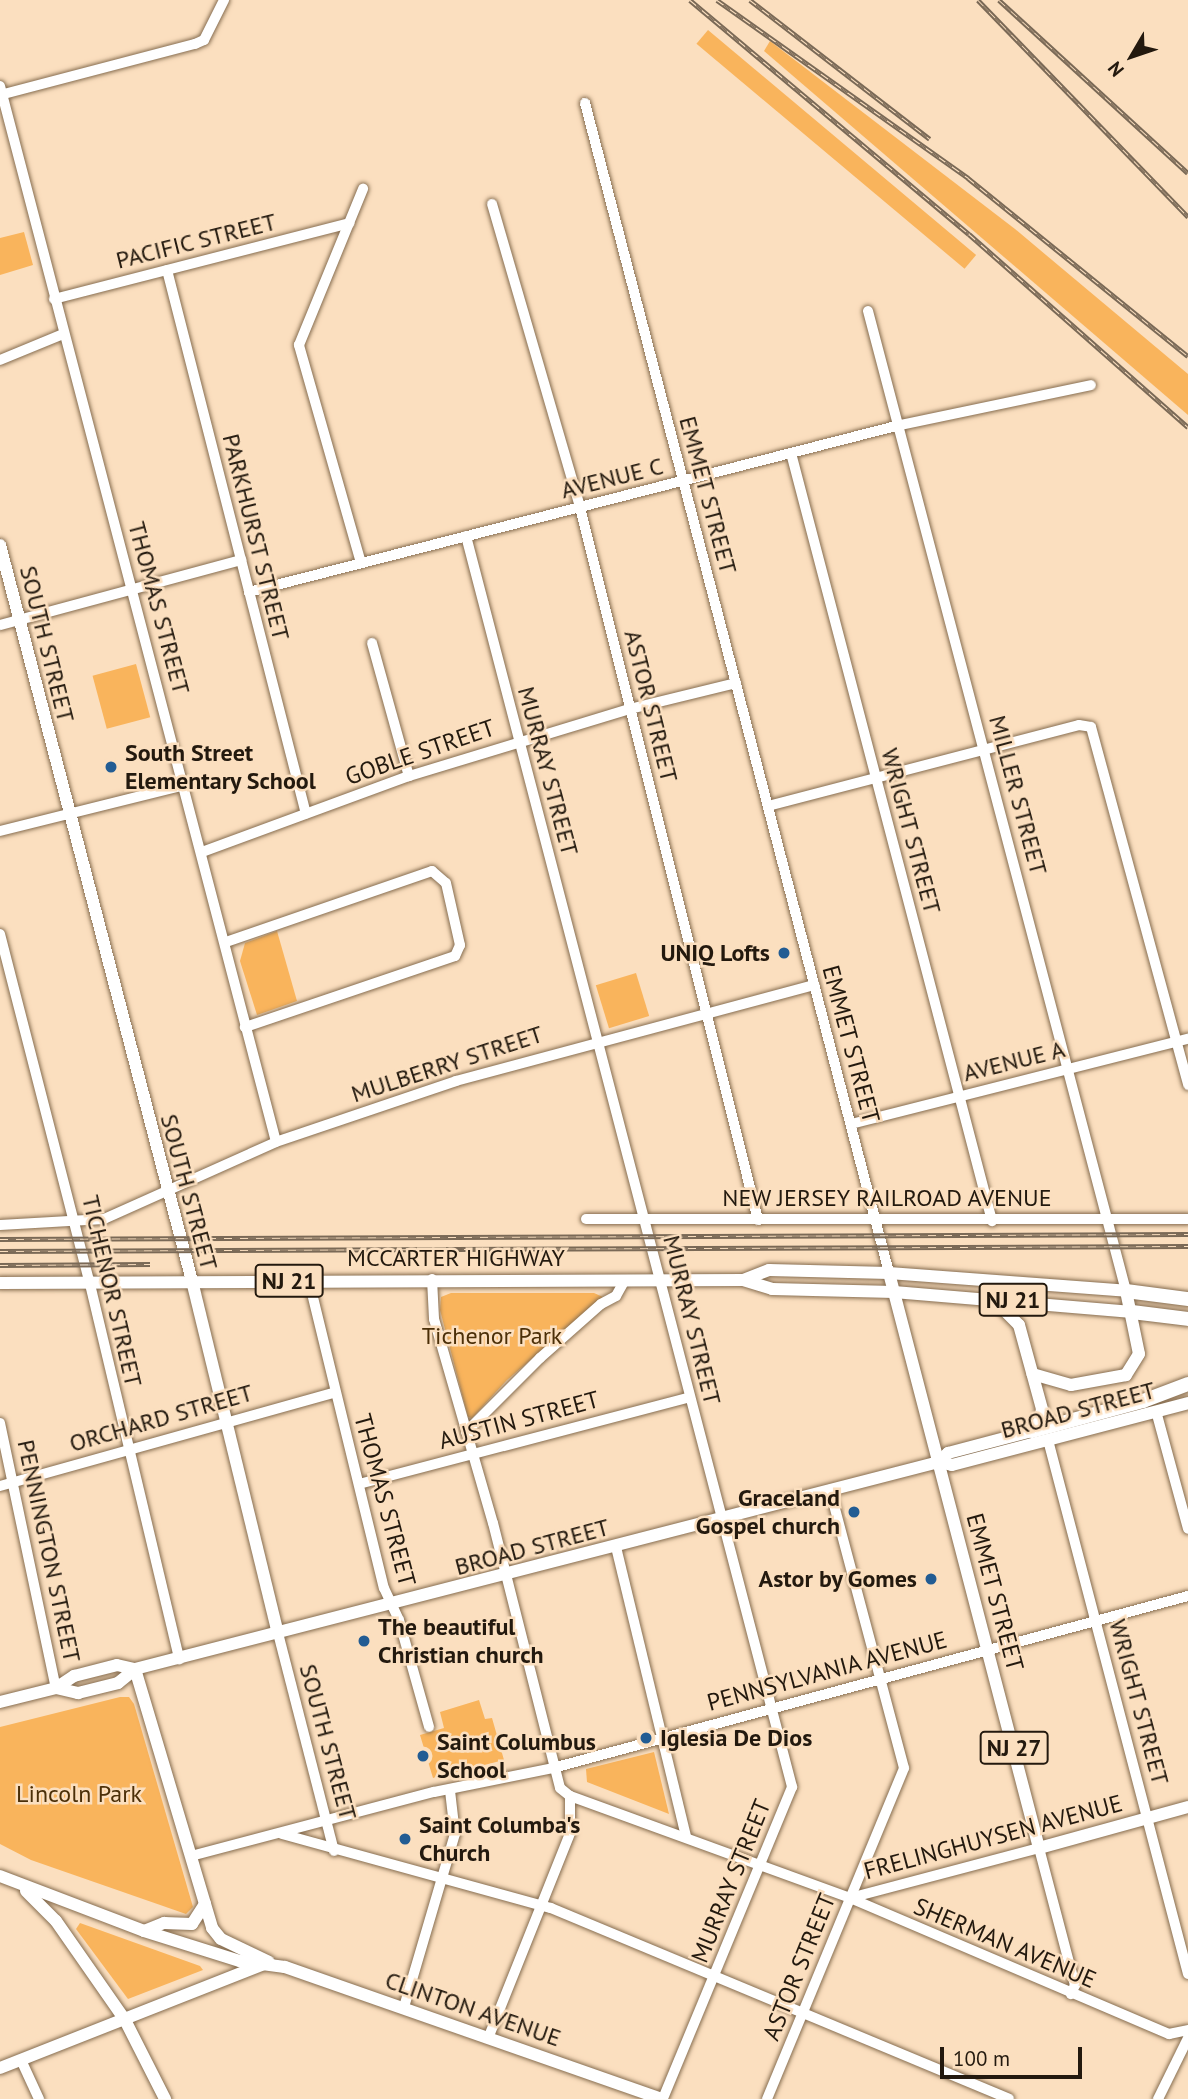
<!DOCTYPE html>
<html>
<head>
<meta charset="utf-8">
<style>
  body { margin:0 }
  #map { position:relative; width:1188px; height:2099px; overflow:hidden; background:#fbdfbf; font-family:"PT Sans",sans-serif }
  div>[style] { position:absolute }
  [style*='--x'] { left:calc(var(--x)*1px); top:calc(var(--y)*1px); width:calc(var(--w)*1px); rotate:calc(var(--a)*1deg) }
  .green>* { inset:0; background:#f9b45c; transform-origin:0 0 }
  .roads { filter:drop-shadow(0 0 2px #866d50) drop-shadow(0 0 2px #866d50) }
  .minor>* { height:10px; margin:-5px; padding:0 5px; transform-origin:5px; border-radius:5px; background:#fff }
  .major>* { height:12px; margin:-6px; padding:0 6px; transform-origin:6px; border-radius:6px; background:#fff }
  .highway>* { height:14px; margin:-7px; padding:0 7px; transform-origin:7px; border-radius:7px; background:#fff }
  .rail>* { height:5px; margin-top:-2.5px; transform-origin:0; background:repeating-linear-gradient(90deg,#fbdfbf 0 8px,#7a6956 0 16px); box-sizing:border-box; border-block:2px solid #7a6956 }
  .dots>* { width:19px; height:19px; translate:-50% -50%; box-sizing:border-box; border:4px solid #fbdfbf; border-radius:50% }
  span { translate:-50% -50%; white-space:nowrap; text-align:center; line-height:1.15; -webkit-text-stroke:5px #fbdfbf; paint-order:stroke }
  .shield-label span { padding:2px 5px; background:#fbdfbf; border:2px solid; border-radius:5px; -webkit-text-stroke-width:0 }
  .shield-label { font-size:23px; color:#23190e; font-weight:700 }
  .street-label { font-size:24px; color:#23190e }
  .poi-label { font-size:24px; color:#23190e; font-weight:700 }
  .left { translate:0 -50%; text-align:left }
  .right { translate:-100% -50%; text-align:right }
  .park-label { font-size:24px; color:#4b2f08 }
  .north { position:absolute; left:1097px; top:21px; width:70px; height:70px; -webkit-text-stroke:5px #fbdfbf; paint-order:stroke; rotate:231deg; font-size:19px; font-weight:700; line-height:28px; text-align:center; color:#23190e }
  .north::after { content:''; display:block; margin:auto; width:24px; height:32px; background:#23190e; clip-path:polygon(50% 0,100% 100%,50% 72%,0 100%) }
  .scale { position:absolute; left:940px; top:2047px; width:142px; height:32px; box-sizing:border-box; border:4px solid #23190e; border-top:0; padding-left:9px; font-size:21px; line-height:24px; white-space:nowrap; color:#23190e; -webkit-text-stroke:5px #fbdfbf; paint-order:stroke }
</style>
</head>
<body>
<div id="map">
  <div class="green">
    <i style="left:708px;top:30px;width:350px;height:18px;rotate:40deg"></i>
    <i style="clip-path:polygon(770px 41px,1015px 229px,1188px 374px,1188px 415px,764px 51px)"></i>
    <i style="clip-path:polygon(24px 232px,33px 265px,0 275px,0 238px)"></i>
    <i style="left:136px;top:664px;width:55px;height:45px;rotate:75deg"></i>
    <i style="clip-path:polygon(277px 931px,297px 1001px,257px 1015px,240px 961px,245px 943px)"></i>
    <i style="left:636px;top:973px;width:45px;height:42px;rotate:73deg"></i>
    <i style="clip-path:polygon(451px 1293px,594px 1293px,603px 1297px,507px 1380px,472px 1418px,468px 1417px,440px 1310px,441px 1297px)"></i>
    <i style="clip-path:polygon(120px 1697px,129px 1697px,134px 1704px,193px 1907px,186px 1914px,31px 1860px,0 1844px,0 1727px)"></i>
    <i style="clip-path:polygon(479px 1700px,485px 1719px,492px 1718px,504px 1760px,433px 1778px,420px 1735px,444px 1728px,440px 1712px)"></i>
    <i style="clip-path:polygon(654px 1752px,669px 1814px,587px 1782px,586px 1769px)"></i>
    <i style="clip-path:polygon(80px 1923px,200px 1966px,203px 1970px,128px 1999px,76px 1929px)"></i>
  </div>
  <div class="roads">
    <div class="minor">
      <i style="--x:0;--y:86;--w:1091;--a:75.35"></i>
      <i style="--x:0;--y:95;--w:202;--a:-14.7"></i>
      <i style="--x:195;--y:44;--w:10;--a:-24"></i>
      <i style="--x:204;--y:40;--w:45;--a:-63.4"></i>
      <i style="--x:585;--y:103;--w:1209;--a:75.43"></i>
      <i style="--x:492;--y:204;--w:311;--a:73.8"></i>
      <i style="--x:579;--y:503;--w:739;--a:75.98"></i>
      <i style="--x:167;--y:270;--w:561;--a:75.67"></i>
      <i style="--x:54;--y:299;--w:305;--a:-14.4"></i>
      <i style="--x:868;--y:311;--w:1013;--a:75.25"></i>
      <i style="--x:0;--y:360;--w:68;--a:-22.4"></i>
      <i style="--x:791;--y:453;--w:794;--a:75.33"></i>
      <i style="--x:466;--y:536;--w:1293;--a:75.39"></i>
      <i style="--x:792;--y:1787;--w:338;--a:112.5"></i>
      <i style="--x:361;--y:563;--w:227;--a:-105.9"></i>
      <i style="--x:299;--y:345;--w:169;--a:-67.7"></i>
      <i style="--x:249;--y:592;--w:672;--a:-14.39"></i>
      <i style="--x:900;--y:425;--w:195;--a:-11.8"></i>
      <i style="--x:0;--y:625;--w:250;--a:-15.1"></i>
      <i style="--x:372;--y:643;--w:138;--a:74.5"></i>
      <i style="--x:768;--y:806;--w:321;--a:-14.6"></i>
      <i style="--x:1079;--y:725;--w:12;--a:9"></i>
      <i style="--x:1091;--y:727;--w:371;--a:74.8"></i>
      <i style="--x:0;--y:831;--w:190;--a:-14"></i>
      <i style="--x:202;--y:852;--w:221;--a:-20.2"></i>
      <i style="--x:409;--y:776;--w:231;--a:-16.9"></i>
      <i style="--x:630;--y:709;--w:109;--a:-13.8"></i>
      <i style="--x:0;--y:934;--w:357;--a:75.6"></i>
      <i style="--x:89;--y:1280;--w:390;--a:76.6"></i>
      <i style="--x:226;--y:942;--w:218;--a:-19"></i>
      <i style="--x:432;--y:871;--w:18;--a:41"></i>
      <i style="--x:446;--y:883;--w:64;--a:77.3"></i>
      <i style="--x:460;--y:945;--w:12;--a:114"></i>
      <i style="--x:455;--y:956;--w:222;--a:161.3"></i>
      <i style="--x:851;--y:1124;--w:348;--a:-14.2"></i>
      <i style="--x:586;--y:1219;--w:602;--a:0"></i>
      <i style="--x:0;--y:1225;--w:104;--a:-3.3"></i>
      <i style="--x:104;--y:1219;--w:188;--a:-24.1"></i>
      <i style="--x:276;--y:1142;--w:190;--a:-18.7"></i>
      <i style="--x:456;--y:1081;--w:371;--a:-15"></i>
      <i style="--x:432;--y:1279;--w:40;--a:87.1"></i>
      <i style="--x:434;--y:1319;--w:212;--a:73.9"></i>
      <i style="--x:493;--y:1523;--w:273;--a:75.8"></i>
      <i style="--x:560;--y:1788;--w:13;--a:39"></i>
      <i style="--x:570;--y:1796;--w:298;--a:20"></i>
      <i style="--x:850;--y:1898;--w:347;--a:23.1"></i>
      <i style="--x:1169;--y:2034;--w:19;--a:-12"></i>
      <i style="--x:309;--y:1281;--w:316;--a:76.3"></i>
      <i style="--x:384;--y:1588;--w:35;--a:65"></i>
      <i style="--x:399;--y:1620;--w:111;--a:74.3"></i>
      <i style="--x:1156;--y:1411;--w:122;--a:74.8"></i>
      <i style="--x:0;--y:1423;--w:271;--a:78.1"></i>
      <i style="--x:466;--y:1432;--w:105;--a:-45"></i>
      <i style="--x:540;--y:1358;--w:81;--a:-41.5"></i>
      <i style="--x:601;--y:1304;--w:17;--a:-28"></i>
      <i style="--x:616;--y:1296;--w:18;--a:-61"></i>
      <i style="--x:1048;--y:1440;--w:552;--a:75.31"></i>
      <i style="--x:359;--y:1484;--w:342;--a:-14.7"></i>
      <i style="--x:0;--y:1486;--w:347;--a:-15.6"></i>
      <i style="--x:616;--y:1547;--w:298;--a:76.4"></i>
      <i style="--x:278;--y:1633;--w:225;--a:75.6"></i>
      <i style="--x:282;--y:1834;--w:279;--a:15.4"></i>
      <i style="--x:551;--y:1908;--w:496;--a:22.6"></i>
      <i style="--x:191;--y:1856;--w:251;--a:-14.8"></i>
      <i style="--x:434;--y:1792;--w:121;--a:-11.4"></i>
      <i style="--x:553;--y:1768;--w:658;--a:-15.16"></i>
      <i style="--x:850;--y:1898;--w:196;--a:-14.8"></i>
      <i style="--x:1039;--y:1848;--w:142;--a:75.3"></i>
      <i style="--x:1075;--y:1985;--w:10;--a:114"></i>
      <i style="--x:404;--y:2007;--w:180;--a:-73.6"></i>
      <i style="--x:455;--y:1834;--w:43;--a:-96.6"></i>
      <i style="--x:489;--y:2036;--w:219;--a:-68.2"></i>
      <i style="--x:570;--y:1833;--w:37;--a:-90"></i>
      <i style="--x:21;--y:2060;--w:43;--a:65.2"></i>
      <i style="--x:767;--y:2099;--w:358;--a:-67.5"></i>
      <i style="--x:904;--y:1768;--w:288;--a:-104.9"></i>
      <i style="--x:1158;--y:2099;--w:68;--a:-63.8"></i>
    </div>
    <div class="major">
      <i style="--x:0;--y:545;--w:761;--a:75.38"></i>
      <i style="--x:192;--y:1281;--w:362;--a:76.3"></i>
      <i style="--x:889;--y:1273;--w:594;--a:75.38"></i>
      <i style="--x:1039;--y:1848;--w:155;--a:-15.4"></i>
      <i style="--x:743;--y:1280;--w:28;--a:-21"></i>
      <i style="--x:769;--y:1270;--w:120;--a:1.4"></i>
      <i style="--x:889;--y:1273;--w:238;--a:4.3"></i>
      <i style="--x:1126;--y:1291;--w:64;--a:78.3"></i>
      <i style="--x:1139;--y:1354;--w:25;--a:122"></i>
      <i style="--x:1126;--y:1375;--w:56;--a:169.7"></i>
      <i style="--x:1071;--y:1385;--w:40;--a:-164"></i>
      <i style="--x:0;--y:1283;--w:743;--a:-0.23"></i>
      <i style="--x:743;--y:1280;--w:30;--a:17"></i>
      <i style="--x:772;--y:1289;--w:122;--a:1.4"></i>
      <i style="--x:894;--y:1292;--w:239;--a:4.8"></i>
      <i style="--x:939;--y:1462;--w:13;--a:-45"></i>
      <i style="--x:948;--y:1453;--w:87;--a:-14.7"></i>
      <i style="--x:1032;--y:1431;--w:14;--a:-54"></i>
      <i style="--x:1040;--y:1420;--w:11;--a:-80"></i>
      <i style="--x:1042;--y:1409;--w:87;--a:-105.3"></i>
      <i style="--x:1019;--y:1325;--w:37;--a:-135"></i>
      <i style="--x:135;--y:1669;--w:270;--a:73.4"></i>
      <i style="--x:212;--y:1928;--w:14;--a:51"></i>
      <i style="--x:221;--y:1939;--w:53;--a:25.6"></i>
      <i style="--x:56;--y:1688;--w:23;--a:13"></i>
      <i style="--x:78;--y:1693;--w:41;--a:-14"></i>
      <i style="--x:118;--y:1683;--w:22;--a:-39"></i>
      <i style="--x:135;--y:1669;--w:830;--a:-14.44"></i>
      <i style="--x:939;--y:1462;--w:13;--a:13"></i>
      <i style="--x:952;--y:1465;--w:244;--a:-14.7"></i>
      <i style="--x:0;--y:1702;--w:58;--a:-14"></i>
      <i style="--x:56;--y:1688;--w:22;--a:-34"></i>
      <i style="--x:74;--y:1676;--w:44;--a:-14.3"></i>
      <i style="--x:117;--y:1665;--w:18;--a:13"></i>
      <i style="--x:0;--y:1876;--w:154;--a:20.9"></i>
      <i style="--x:144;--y:1931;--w:101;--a:17.4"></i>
      <i style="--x:240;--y:1961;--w:45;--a:7.6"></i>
      <i style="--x:285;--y:1967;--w:399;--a:19.3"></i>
      <i style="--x:26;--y:1891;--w:42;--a:45"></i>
      <i style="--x:56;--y:1921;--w:121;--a:55.1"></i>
      <i style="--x:125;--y:2020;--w:89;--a:63.1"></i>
      <i style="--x:144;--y:1931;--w:22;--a:-22"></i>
      <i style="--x:164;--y:1923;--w:28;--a:2"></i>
      <i style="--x:192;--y:1924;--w:24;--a:-57"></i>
      <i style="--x:0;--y:2068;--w:282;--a:-21.5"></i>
    </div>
    <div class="highway">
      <i style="--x:1126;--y:1291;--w:63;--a:7.4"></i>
      <i style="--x:1132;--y:1312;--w:56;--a:7.1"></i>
      <i style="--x:1032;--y:1431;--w:115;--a:-15.1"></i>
      <i style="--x:1143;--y:1401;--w:48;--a:-20.7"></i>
    </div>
  </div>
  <div class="rail">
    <i style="--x:690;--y:0;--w:364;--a:40"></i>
    <i style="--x:969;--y:234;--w:292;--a:41.4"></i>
    <i style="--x:717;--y:0;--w:308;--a:35.3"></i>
    <i style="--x:968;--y:178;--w:283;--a:39"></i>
    <i style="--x:750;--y:0;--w:227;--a:37.7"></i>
    <i style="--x:978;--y:0;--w:302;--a:45.9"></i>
    <i style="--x:999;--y:0;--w:256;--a:42.5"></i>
    <i style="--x:0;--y:1239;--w:1188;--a:-0.24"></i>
    <i style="--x:0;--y:1251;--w:1188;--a:-0.24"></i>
    <i style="--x:0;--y:1265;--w:150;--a:-0.4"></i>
  </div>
  <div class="dots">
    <i style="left:111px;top:767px;background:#225c93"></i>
    <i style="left:784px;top:953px;background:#225c93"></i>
    <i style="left:854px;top:1512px;background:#225c93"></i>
    <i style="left:931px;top:1579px;background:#225c93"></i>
    <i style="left:364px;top:1641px;background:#225c93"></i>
    <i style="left:646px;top:1738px;background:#225c93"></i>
    <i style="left:423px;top:1756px;background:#225c93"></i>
    <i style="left:405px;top:1839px;background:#225c93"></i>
  </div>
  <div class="shield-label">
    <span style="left:289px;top:1281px">NJ 21</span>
    <span style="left:1013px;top:1300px">NJ 21</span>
    <span style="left:1014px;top:1748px">NJ 27</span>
  </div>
  <div class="street-label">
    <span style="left:196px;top:241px;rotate:-14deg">PACIFIC STREET</span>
    <span style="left:612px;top:478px;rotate:-14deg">AVENUE C</span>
    <span style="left:708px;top:495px;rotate:75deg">EMMET STREET</span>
    <span style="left:256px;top:537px;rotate:76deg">PARKHURST STREET</span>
    <span style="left:159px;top:608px;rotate:75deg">THOMAS STREET</span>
    <span style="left:47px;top:644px;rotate:76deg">SOUTH STREET</span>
    <span style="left:651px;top:706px;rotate:76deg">ASTOR STREET</span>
    <span style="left:420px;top:752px;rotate:-19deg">GOBLE STREET</span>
    <span style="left:548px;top:771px;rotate:75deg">MURRAY STREET</span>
    <span style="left:1018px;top:795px;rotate:75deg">MILLER STREET</span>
    <span style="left:911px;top:831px;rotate:75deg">WRIGHT STREET</span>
    <span style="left:851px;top:1044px;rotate:75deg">EMMET STREET</span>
    <span style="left:1014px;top:1061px;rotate:-14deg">AVENUE A</span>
    <span style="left:447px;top:1064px;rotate:-18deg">MULBERRY STREET</span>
    <span style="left:189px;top:1192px;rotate:75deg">SOUTH STREET</span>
    <span style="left:887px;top:1198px">NEW JERSEY RAILROAD AVENUE</span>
    <span style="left:456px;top:1258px">MCCARTER HIGHWAY</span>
    <span style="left:112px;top:1291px;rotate:77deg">TICHENOR STREET</span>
    <span style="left:692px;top:1320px;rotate:76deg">MURRAY STREET</span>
    <span style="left:1078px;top:1410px;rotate:-15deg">BROAD STREET</span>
    <span style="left:161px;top:1418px;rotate:-16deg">ORCHARD STREET</span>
    <span style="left:519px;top:1420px;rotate:-15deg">AUSTIN STREET</span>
    <span style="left:385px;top:1500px;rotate:75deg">THOMAS STREET</span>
    <span style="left:532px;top:1547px;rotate:-15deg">BROAD STREET</span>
    <span style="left:49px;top:1551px;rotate:78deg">PENNINGTON STREET</span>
    <span style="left:995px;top:1592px;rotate:75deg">EMMET STREET</span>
    <span style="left:827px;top:1671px;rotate:-15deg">PENNSYLVANIA AVENUE</span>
    <span style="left:1139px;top:1702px;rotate:75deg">WRIGHT STREET</span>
    <span style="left:328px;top:1742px;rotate:75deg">SOUTH STREET</span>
    <span style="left:993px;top:1837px;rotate:-15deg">FRELINGHUYSEN AVENUE</span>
    <span style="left:731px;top:1881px;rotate:-68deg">MURRAY STREET</span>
    <span style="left:1005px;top:1943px;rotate:23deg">SHERMAN AVENUE</span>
    <span style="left:799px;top:1967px;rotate:-68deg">ASTOR STREET</span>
    <span style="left:473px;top:2009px;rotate:19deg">CLINTON AVENUE</span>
  </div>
  <div class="poi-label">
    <span class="left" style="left:125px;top:767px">South Street<br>Elementary School</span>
    <span class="right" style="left:770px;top:953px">UNIQ Lofts</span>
    <span class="right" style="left:840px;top:1512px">Graceland<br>Gospel church</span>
    <span class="right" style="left:917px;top:1579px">Astor by Gomes</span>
    <span class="left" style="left:378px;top:1641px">The beautiful<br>Christian church</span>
    <span class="left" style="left:660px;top:1738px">Iglesia De Dios</span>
    <span class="left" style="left:437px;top:1756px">Saint Columbus<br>School</span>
    <span class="left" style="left:419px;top:1839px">Saint Columba's<br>Church</span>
  </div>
  <div class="park-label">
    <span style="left:492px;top:1336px">Tichenor Park</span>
    <span style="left:79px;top:1794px">Lincoln Park</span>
  </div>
  <div class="north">N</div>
  <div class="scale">100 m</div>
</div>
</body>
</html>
